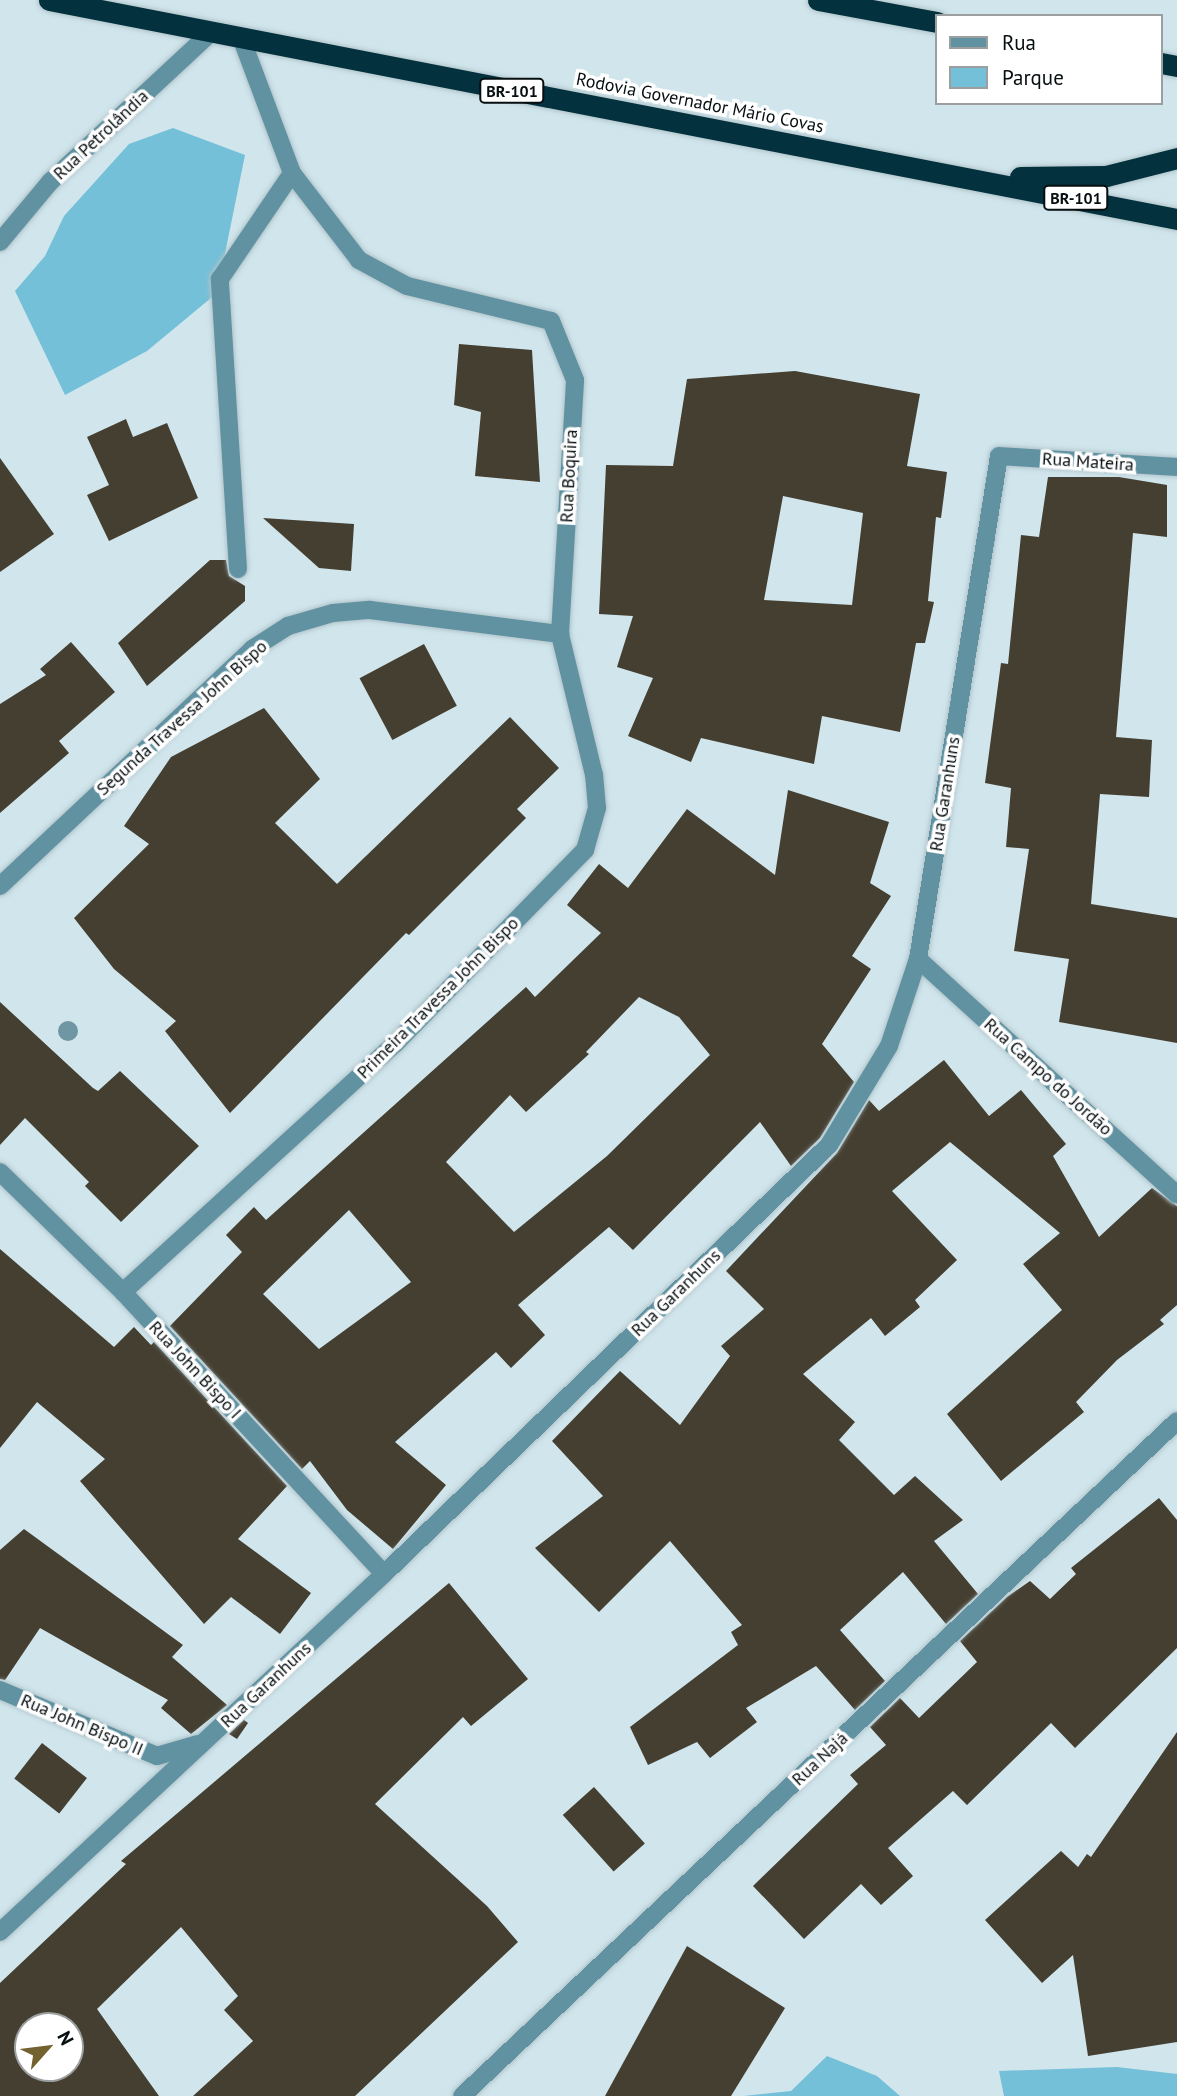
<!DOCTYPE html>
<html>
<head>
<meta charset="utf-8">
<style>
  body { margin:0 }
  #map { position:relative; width:1177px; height:2096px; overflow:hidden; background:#d0e5ec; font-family:"PT Sans",sans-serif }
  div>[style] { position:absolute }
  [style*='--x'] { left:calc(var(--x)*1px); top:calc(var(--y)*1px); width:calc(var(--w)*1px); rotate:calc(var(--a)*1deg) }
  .green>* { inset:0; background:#74c0d8 }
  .building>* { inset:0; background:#453f31; transform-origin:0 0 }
  .roads { filter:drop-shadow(0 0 2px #b0c3c9) drop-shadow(0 0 2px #b0c3c9) }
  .minor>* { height:18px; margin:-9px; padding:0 9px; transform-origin:9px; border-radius:9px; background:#6192a2 }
  .highway>* { height:21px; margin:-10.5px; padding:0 10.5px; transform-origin:10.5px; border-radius:10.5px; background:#03313e }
  .trees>* { width:20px; height:20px; margin:-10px; border-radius:50%; background:#6e96a3 }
  span { translate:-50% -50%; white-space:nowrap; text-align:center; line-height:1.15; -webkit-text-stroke:7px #fff; paint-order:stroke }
  .shield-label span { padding:2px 5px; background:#fff; border:2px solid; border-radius:5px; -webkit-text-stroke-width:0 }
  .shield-label { font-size:16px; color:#070e10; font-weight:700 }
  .street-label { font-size:18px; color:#070e10 }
  .legend { position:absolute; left:935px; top:14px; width:228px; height:91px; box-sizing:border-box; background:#fff; border:2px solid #9c9f9f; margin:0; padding:9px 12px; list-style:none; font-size:21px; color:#070e10 }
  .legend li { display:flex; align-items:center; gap:14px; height:35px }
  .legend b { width:35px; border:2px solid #9c9f9f }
  .north { position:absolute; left:14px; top:2012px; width:70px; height:70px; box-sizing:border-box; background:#fff; border:2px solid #9c9f9f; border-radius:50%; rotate:62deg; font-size:19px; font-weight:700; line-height:28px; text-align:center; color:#070e10 }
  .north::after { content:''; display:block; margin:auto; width:24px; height:32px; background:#73612f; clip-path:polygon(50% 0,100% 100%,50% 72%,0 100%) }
</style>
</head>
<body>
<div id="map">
  <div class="green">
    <i style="clip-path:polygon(173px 128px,245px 155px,217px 293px,147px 351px,65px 395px,15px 291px,45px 256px,64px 216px,129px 144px)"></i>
    <i style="clip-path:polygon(827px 2056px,877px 2076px,900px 2096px,744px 2096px,791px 2091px)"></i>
    <i style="clip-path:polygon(1117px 2067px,1177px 2074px,1177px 2096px,1004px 2096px,999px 2071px)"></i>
  </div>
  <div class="building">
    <i style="clip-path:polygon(459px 344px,532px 350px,540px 482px,475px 476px,481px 412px,454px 405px)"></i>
    <i style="clip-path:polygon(evenodd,795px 371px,920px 394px,907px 466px,947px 472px,941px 518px,936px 517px,928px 601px,934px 602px,925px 643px,916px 643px,900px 732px,822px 716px,814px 764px,701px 738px,691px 762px,628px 736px,653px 678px,617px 667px,633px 616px,599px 614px,606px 465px,673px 466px,687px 379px,795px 371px,783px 496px,863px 513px,852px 605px,764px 600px,783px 496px)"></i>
    <i style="clip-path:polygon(126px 419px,133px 437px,167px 423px,198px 498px,109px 541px,87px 495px,109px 485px,87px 437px)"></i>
    <i style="clip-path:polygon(0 458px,54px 534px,0 572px)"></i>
    <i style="clip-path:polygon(1048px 477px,1119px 477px,1167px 485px,1167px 537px,1133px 533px,1116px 737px,1152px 740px,1149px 797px,1100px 794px,1091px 904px,1177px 918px,1177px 1043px,1059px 1022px,1069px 959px,1014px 951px,1029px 849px,1006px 847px,1011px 788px,985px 783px,1001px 663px,1008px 664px,1021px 535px,1039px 537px)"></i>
    <i style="clip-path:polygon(263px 518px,354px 524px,351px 571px,319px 568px)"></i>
    <i style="clip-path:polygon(210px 560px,226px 560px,229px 576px,245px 586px,245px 601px,147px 686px,118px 643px)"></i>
    <i style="clip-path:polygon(71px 642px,115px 692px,59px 741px,69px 753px,0 813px,0 704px,46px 675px,40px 669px)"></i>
    <i style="left:424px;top:644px;width:70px;height:73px;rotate:62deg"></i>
    <i style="clip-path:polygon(264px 708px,320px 779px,275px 823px,337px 884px,510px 717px,559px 768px,517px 809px,526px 818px,409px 935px,406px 933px,230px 1113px,165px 1031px,176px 1021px,114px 969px,74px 918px,149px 844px,124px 826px,171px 757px)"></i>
    <i style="clip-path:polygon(evenodd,788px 790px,889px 822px,870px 883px,891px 896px,852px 956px,871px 969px,822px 1044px,854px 1082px,820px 1138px,791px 1166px,760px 1122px,633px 1250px,609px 1227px,518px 1305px,545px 1335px,511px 1368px,496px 1352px,395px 1442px,446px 1485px,393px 1549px,347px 1510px,310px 1461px,302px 1469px,170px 1326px,242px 1252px,226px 1235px,254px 1207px,266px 1220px,526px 987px,535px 997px,601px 933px,567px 905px,599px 864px,628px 888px,687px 809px,775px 875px,788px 790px,639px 997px,679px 1017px,710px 1055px,607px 1156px,514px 1232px,446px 1162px,510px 1095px,526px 1112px,589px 1054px,586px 1052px,639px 997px,788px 790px,349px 1210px,411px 1282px,319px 1349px,263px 1294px,349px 1210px)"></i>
    <i style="clip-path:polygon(0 1002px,93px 1088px,98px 1091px,120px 1071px,199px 1146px,121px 1222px,85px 1186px,89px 1182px,25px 1118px,0 1145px)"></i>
    <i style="clip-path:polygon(944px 1060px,989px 1116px,1021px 1090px,1066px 1144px,1053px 1156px,1099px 1237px,1152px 1188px,1177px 1206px,1177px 1305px,1160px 1320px,1164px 1324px,1117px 1360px,1076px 1402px,1084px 1412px,1001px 1481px,947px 1414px,1062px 1310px,1023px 1264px,1060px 1233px,950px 1142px,892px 1191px,957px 1260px,915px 1300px,920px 1307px,885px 1336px,871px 1318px,803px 1374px,855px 1422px,839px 1440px,894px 1495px,915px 1476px,963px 1520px,934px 1541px,978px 1594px,946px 1624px,903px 1572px,840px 1630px,885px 1681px,855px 1710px,816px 1666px,746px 1708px,757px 1722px,710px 1758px,697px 1742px,648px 1765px,630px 1727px,738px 1645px,731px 1632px,742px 1625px,670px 1541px,599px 1612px,535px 1548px,603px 1496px,552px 1441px,620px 1371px,680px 1425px,730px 1356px,721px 1346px,764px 1309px,726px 1271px,837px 1153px,869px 1100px,879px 1111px)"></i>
    <i style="clip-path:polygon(0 1249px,114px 1347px,134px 1327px,151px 1345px,154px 1342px,287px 1486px,238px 1539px,311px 1593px,280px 1634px,231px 1597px,204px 1624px,80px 1481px,105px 1459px,37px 1402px,0 1448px)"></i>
    <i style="clip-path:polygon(1159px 1498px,1177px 1520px,1177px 1648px,1075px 1748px,1051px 1723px,967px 1805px,953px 1791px,888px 1848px,913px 1876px,881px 1905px,861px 1884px,804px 1939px,753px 1886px,858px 1784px,850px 1775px,886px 1745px,870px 1727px,900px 1698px,919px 1718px,977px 1662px,960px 1641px,1007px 1597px,1030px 1581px,1050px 1599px,1076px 1574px,1071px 1568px)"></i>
    <i style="clip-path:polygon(24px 1529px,183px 1645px,172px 1657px,227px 1705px,191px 1734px,161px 1708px,168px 1700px,40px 1628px,5px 1680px,0 1679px,0 1550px)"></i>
    <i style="clip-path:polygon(evenodd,449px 1583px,528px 1679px,471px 1726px,463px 1717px,375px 1804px,487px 1906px,518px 1942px,355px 2096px,193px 2096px,253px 2041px,224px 2010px,238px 1996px,181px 1927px,97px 2009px,159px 2096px,0 2096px,0 1983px,126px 1864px,121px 1861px,449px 1583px,28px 2026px,70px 2026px,70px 2068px,28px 2068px,28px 2026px)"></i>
    <i style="clip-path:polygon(244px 1720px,248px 1723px,237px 1739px,229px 1734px)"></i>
    <i style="clip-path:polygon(1177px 1732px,1177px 2042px,1088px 2056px,1073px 1955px,1042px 1983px,985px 1920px,1061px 1851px,1078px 1867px,1087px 1854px,1091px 1857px)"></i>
    <i style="left:42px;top:1743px;width:57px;height:45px;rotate:38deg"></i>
    <i style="left:594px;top:1787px;width:76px;height:42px;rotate:48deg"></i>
    <i style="clip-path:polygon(687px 1946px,785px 2008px,731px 2096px,605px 2096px)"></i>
  </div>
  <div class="roads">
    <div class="minor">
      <i style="--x:0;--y:242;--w:78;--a:-50.2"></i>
      <i style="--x:50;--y:182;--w:217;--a:-42.9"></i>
      <i style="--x:238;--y:569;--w:291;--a:-93.6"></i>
      <i style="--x:220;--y:279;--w:128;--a:-55.8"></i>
      <i style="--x:0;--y:886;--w:346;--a:-43.2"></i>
      <i style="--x:252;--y:649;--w:43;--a:-32.6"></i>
      <i style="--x:288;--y:626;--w:47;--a:-16.1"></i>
      <i style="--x:333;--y:613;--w:37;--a:-5"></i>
      <i style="--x:370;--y:610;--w:192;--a:7.2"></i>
      <i style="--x:918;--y:959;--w:350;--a:42.3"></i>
      <i style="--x:0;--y:1172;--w:172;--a:44.3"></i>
      <i style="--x:123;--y:1292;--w:384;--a:47.2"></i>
      <i style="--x:123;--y:1292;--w:368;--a:-42.4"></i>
      <i style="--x:395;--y:1044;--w:272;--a:-45.6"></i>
      <i style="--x:585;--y:850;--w:44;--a:-74.1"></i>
      <i style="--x:597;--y:808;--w:33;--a:-95"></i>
      <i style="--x:594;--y:775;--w:145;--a:-103.6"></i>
      <i style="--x:560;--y:634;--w:254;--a:-86.6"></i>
      <i style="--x:575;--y:380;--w:64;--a:-112.1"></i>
      <i style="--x:551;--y:321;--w:148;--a:-166.3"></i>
      <i style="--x:407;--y:286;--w:55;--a:-151.6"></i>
      <i style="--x:359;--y:260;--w:110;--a:-127.6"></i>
      <i style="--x:292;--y:173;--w:142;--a:-110.6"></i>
      <i style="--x:0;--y:1690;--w:170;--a:22.8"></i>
      <i style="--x:157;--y:1756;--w:43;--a:-16.3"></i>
      <i style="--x:0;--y:1932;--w:525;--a:-42.99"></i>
      <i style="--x:384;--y:1574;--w:618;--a:-43.95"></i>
      <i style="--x:829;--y:1145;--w:116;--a:-58.8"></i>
      <i style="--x:889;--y:1046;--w:92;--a:-71.6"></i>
      <i style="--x:918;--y:959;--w:509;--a:-80.85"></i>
      <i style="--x:999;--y:456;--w:178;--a:3.5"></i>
      <i style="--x:462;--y:2096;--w:983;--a:-43.35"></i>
    </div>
    <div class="highway">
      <i style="--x:49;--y:0;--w:1149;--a:10.99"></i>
      <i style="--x:818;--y:0;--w:121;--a:10.5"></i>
      <i style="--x:1161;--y:63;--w:16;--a:11"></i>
      <i style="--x:1020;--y:177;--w:86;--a:-0.7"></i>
      <i style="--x:1106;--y:176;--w:73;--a:-14.2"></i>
    </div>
  </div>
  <div class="trees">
    <i style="left:68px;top:1031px"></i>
  </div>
  <div class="shield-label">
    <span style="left:512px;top:91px">BR-101</span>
    <span style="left:1076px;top:198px">BR-101</span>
  </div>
  <div class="street-label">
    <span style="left:700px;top:103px;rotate:11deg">Rodovia Governador Mário Covas</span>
    <span style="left:101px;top:135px;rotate:-43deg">Rua Petrolândia</span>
    <span style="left:1088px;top:462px;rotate:4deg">Rua Mateira</span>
    <span style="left:569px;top:476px;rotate:-87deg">Rua Boquira</span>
    <span style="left:182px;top:718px;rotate:-42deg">Segunda Travessa John Bispo</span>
    <span style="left:945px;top:794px;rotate:-81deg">Rua Garanhuns</span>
    <span style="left:438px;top:998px;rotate:-45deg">Primeira Travessa John Bispo</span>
    <span style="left:1048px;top:1077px;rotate:42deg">Rua Campo do Jordão</span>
    <span style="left:676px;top:1293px;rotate:-44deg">Rua Garanhuns</span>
    <span style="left:195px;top:1370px;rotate:47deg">Rua John Bispo I</span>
    <span style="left:266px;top:1685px;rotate:-43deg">Rua Garanhuns</span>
    <span style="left:82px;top:1725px;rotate:23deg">Rua John Bispo II</span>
    <span style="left:820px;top:1759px;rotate:-43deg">Rua Najá</span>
  </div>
  <ul class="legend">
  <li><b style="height:9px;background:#6192a2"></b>Rua</li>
  <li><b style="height:19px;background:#74c0d8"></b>Parque</li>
  </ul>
  <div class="north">N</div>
</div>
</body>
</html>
